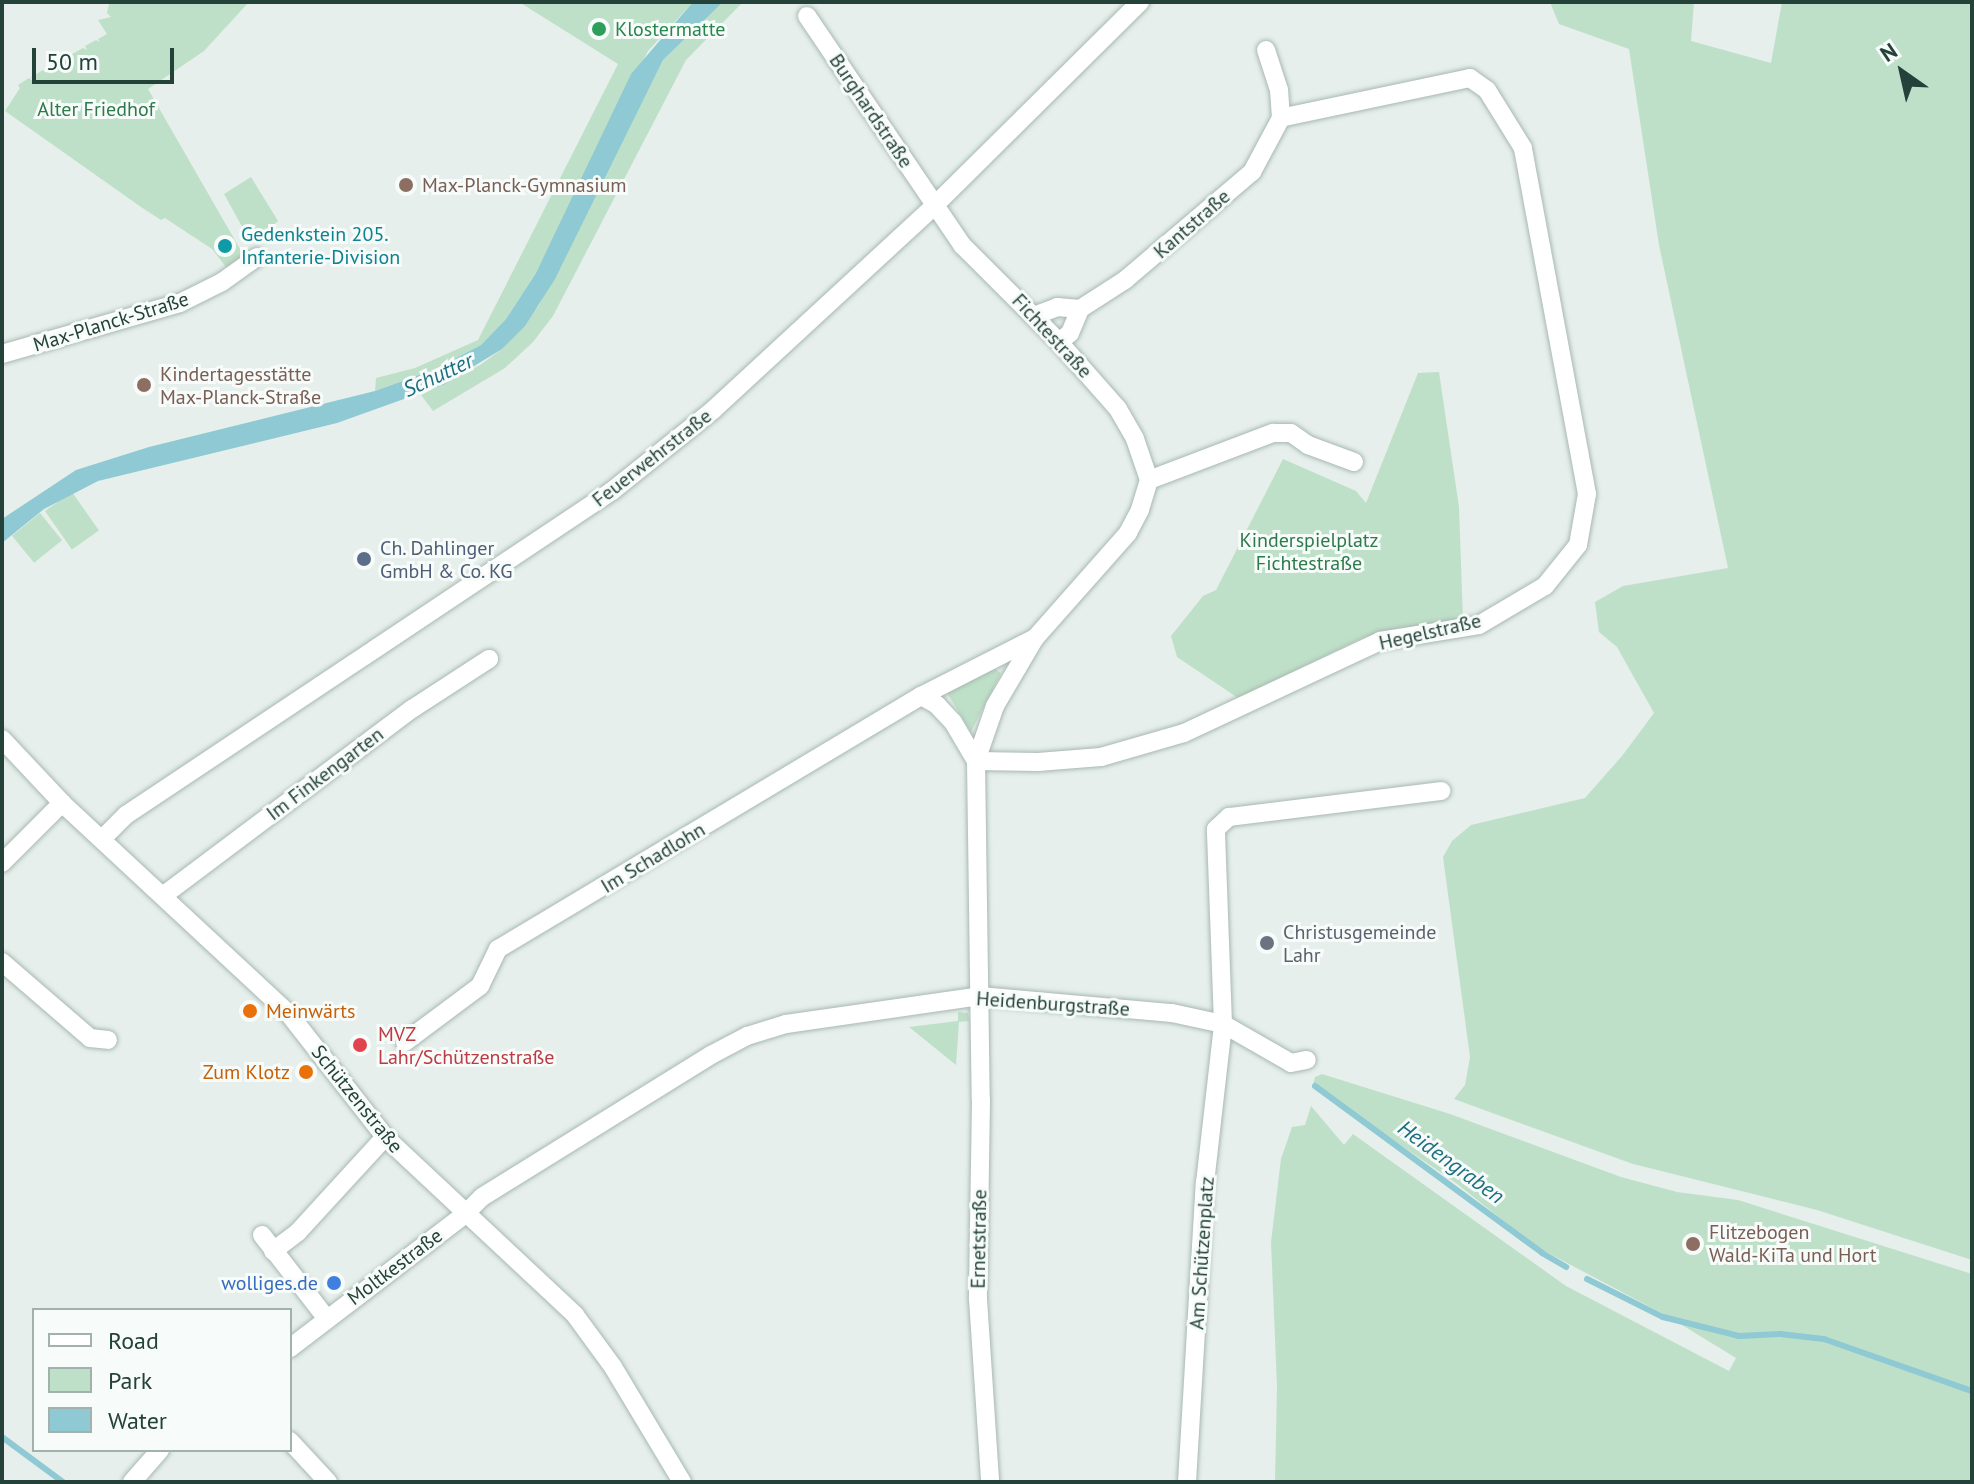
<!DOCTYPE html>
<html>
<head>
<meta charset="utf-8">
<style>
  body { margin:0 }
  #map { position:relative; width:1974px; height:1484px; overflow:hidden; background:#e6efeb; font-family:"PT Sans",sans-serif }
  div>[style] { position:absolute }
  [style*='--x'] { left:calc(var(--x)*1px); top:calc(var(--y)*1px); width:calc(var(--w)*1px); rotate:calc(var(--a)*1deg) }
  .green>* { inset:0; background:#bfe0c8; transform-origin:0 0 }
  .water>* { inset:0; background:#8ec9d4 }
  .stream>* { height:6px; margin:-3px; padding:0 3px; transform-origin:3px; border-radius:3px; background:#8ec9d4 }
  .roads { filter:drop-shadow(0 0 2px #a8b8b2) drop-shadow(0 0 2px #a8b8b2) }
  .minor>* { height:18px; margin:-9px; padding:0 9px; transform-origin:9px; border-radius:9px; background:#fff }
  .dots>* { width:22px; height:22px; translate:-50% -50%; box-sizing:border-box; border:4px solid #f7fbf9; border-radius:50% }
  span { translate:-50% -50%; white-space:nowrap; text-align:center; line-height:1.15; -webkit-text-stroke:6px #f7fbf9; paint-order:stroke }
  .leisure-label { font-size:20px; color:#27864d }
  .left { translate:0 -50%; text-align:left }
  .park-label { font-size:20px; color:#2d7a4b }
  .street-label { font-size:20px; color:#24423a }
  .education-label { font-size:20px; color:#785e54 }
  .culture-label { font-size:20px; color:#0d838f }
  .service-label { font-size:20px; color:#4e5e75 }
  .worship-label { font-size:20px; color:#5b616d }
  .food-label { font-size:20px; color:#c56008 }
  .right { translate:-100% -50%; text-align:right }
  .health-label { font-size:20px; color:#be3a42 }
  .shop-label { font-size:20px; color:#366cbe }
  .water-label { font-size:22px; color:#1c6f80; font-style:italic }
  .frame { position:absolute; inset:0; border:4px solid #24423a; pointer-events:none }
  .legend { position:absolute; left:32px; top:1308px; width:260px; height:144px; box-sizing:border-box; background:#f7fbf9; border:2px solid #a3b1ad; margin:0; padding:10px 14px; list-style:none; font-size:24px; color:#24423a }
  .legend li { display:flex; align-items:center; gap:16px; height:40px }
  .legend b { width:40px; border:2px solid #a3b1ad }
  .north { position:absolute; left:1862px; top:32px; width:80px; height:80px; -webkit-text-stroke:6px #f7fbf9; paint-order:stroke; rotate:326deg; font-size:22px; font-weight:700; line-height:32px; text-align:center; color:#24423a }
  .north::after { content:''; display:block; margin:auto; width:28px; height:36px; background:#24423a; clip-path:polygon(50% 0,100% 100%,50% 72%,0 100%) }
  .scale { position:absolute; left:32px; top:48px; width:142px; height:36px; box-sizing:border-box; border:4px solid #24423a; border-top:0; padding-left:10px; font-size:24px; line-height:28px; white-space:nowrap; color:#24423a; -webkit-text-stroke:6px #f7fbf9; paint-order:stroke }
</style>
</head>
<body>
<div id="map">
  <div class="green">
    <i style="clip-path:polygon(115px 2px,249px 2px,204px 51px,148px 89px,244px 256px,226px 267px,212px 249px,165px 218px,161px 220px,141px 207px,5px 111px,20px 88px,18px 85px,29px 78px,33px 81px,31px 77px,43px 70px,46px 73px,46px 69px,56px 62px,60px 65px,59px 62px,69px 55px,73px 58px,72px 54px,83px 48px,87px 50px,85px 46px,96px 40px,100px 42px,98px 39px,107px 34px,98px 20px,111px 17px,107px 13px,109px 4px)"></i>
    <i style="clip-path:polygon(519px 2px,693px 2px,648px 51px,536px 273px,506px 319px,481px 345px,433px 370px,375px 391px,376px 378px,415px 368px,478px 340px,618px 64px)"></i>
    <i style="clip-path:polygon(723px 2px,743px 2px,686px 60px,553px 316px,533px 342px,505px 368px,433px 411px,421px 395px,480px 365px,502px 349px,539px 305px,663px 60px)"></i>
    <i style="clip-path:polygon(1550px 2px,1694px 2px,1691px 41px,1771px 63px,1782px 2px,1972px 2px,1972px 1260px,1817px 1210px,1633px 1164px,1454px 1099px,1465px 1085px,1470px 1057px,1443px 857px,1452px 841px,1471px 825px,1585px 798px,1622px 756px,1654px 713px,1617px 647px,1599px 632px,1595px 602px,1623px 586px,1728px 568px,1659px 245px,1629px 49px,1559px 24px)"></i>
    <i style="clip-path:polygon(251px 177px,278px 221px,257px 240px,245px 232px,224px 194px)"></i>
    <i style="clip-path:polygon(1439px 372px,1459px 507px,1463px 619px,1362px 638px,1238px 698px,1177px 657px,1171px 636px,1203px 596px,1216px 590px,1283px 459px,1356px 491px,1366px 503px,1418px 373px)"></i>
    <i style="left:72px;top:492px;width:47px;height:33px;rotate:55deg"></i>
    <i style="left:40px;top:513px;width:35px;height:36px;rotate:51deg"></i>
    <i style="clip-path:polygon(995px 669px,1001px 673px,971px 732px,947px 693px)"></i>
    <i style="clip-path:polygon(958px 1012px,968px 1013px,969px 1021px,959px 1022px,956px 1065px,909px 1027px,958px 1021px)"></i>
    <i style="clip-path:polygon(1322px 1074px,1450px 1114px,1621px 1177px,1677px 1192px,1738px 1200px,1972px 1274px,1972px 1482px,1275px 1482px,1277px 1386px,1271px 1242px,1281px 1159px,1292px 1127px,1305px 1125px,1311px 1106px,1344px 1145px,1353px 1134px,1566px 1286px,1729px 1371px,1736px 1358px,1669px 1317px,1535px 1246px,1456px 1183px,1313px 1085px,1315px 1077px)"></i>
  </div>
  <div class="water">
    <i style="clip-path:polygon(693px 2px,723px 2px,663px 60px,555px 279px,525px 326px,502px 349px,443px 385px,337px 423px,98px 481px,44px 509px,2px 543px,2px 519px,76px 470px,149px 447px,375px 391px,433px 370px,481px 345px,506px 319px,536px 273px,631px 74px)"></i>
  </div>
  <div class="stream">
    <i style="--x:1315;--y:1086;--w:282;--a:36.3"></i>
    <i style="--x:1542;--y:1253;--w:28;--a:30"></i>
    <i style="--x:1587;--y:1279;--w:85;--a:26.6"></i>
    <i style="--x:1663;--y:1317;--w:78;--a:14"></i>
    <i style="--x:1739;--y:1336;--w:41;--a:-2.8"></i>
    <i style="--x:1780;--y:1334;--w:44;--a:6.5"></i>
    <i style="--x:1824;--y:1339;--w:157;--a:19.4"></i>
    <i style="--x:2;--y:1437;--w:76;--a:36.4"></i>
  </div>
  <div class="roads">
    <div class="minor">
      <i style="--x:807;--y:16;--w:277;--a:55.9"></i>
      <i style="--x:962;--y:245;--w:137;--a:45"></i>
      <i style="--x:1059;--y:342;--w:89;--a:48.6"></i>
      <i style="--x:1118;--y:409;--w:34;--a:60"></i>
      <i style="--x:1135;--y:439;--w:43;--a:71.1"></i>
      <i style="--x:1149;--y:480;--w:31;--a:107"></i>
      <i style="--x:1140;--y:510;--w:26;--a:118"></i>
      <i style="--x:1128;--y:533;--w:140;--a:131.5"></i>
      <i style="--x:1035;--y:638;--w:79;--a:120.5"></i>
      <i style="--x:995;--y:706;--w:58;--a:109.1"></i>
      <i style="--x:976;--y:761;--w:339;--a:89.2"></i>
      <i style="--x:981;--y:1100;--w:199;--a:90.9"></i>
      <i style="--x:978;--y:1299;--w:183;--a:86.2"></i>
      <i style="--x:1034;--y:316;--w:25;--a:-21"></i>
      <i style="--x:1057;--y:307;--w:23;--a:5"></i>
      <i style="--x:1080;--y:309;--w:54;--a:-32.8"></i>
      <i style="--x:1125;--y:280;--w:167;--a:-40.4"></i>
      <i style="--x:1252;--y:172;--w:61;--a:-61.8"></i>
      <i style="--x:1281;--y:118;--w:28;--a:-94"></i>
      <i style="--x:1279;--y:90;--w:42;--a:-108"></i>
      <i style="--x:1059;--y:342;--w:14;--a:-39"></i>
      <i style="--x:1070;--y:333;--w:26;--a:-67"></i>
      <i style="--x:2;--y:354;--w:185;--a:-16"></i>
      <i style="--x:180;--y:303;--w:47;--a:-26.6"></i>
      <i style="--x:222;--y:282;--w:43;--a:-35.5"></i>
      <i style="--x:1149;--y:480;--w:133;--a:-20.8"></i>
      <i style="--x:1273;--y:433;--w:18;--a:0"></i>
      <i style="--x:1291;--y:433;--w:21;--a:35"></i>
      <i style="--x:1308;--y:445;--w:49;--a:20.3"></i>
      <i style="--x:1035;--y:638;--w:128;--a:153"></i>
      <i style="--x:921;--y:696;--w:18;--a:29"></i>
      <i style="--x:937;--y:705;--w:23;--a:47"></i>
      <i style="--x:953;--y:722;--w:45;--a:59.5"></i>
      <i style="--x:976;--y:761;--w:62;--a:0.9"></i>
      <i style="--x:1038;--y:762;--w:63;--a:-4.5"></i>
      <i style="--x:1101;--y:757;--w:86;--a:-16.1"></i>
      <i style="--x:1184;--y:733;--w:217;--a:-25.1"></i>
      <i style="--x:1380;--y:641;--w:100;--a:-9.2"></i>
      <i style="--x:1479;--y:625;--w:77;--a:-30.6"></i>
      <i style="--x:1545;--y:586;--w:53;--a:-51.2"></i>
      <i style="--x:1578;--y:545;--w:52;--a:-80"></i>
      <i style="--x:1587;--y:494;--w:352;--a:-100.5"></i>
      <i style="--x:1523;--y:148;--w:68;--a:-121.8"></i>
      <i style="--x:1487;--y:90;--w:21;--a:-145"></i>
      <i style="--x:1470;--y:78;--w:193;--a:168.1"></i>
      <i style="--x:2;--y:739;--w:88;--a:46.8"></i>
      <i style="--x:62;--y:803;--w:310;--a:42.9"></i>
      <i style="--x:289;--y:1014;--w:156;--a:52"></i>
      <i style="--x:385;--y:1137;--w:260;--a:43.1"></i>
      <i style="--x:575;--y:1315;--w:64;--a:53.8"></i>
      <i style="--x:613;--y:1367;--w:134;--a:59"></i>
      <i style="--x:103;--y:838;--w:33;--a:-45"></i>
      <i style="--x:126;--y:815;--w:584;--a:-33.69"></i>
      <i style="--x:612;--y:491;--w:129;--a:-38.7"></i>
      <i style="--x:713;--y:410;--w:301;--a:-42.7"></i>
      <i style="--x:934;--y:206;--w:290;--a:-44.7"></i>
      <i style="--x:2;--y:863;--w:85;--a:-45"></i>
      <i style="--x:164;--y:895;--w:310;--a:-36.9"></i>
      <i style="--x:412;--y:709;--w:92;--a:-33"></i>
      <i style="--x:2;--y:962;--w:116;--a:40.8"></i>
      <i style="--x:90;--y:1038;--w:18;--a:6"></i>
      <i style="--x:405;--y:1042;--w:94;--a:-36.7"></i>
      <i style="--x:480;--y:986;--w:41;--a:-64.1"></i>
      <i style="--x:498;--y:949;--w:493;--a:-30.9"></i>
      <i style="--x:262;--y:1235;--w:106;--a:52.3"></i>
      <i style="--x:273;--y:1251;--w:31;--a:-37"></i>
      <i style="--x:298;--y:1232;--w:129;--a:-47.5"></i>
      <i style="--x:290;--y:1348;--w:219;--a:-37.4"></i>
      <i style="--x:464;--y:1215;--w:25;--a:-45"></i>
      <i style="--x:482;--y:1197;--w:269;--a:-31.8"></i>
      <i style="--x:711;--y:1055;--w:41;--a:-27.8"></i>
      <i style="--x:747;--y:1036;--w:41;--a:-17.1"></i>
      <i style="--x:786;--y:1024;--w:196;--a:-8.2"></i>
      <i style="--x:980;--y:996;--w:193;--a:5.1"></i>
      <i style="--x:1172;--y:1013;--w:52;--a:12.2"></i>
      <i style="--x:1223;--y:1024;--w:78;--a:29.8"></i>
      <i style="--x:1291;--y:1063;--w:16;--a:-11"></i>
      <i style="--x:290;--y:1441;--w:56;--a:47.2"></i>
      <i style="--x:132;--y:1482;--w:43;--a:-48.8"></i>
      <i style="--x:1187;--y:1482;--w:300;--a:-86.6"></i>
      <i style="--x:1205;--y:1183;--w:160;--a:-83.5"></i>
      <i style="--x:1223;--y:1024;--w:195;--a:-92.1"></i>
      <i style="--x:1216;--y:829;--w:18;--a:-43"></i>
      <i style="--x:1229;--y:817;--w:214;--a:-7"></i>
    </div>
  </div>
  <div class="dots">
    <i style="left:599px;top:29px;background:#2e9e5b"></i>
    <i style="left:406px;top:185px;background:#8d6e63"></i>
    <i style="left:225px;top:246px;background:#0f9aa8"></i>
    <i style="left:144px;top:385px;background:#8d6e63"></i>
    <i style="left:364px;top:559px;background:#5c6f8a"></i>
    <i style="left:1267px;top:943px;background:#6b7280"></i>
    <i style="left:250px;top:1011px;background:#e8710a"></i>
    <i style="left:360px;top:1045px;background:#e0444e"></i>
    <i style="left:306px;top:1072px;background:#e8710a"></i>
    <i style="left:1693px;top:1244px;background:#8d6e63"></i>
    <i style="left:334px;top:1283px;background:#3f7fe0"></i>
  </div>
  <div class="leisure-label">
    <span class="left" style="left:615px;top:29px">Klostermatte</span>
  </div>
  <div class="park-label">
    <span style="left:96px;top:109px">Alter Friedhof</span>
    <span style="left:1309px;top:552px">Kinderspielplatz<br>Fichtestraße</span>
  </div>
  <div class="street-label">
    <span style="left:871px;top:111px;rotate:56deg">Burghardstraße</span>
    <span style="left:1192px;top:224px;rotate:-41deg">Kantstraße</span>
    <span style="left:111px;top:322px;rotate:-17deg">Max-Planck-Straße</span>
    <span style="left:1052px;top:336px;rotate:47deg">Fichtestraße</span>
    <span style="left:652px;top:458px;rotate:-38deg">Feuerwehrstraße</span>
    <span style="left:1430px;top:632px;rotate:-13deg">Hegelstraße</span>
    <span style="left:325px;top:774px;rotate:-37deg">Im Finkengarten</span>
    <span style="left:653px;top:858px;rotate:-31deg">Im Schadlohn</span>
    <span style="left:1053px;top:1004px;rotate:4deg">Heidenburgstraße</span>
    <span style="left:357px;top:1099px;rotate:51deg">Schützenstraße</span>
    <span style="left:979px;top:1239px;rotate:-89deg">Ernetstraße</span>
    <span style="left:1202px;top:1253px;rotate:-86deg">Am Schützenplatz</span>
    <span style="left:395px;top:1267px;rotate:-37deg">Moltkestraße</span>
  </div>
  <div class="education-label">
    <span class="left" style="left:422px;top:185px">Max-Planck-Gymnasium</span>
    <span class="left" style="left:160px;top:386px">Kindertagesstätte<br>Max-Planck-Straße</span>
    <span class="left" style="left:1709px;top:1244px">Flitzebogen<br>Wald-KiTa und Hort</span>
  </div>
  <div class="culture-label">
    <span class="left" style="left:241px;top:246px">Gedenkstein 205.<br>Infanterie-Division</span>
  </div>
  <div class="service-label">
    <span class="left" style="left:380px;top:560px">Ch. Dahlinger<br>GmbH &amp; Co. KG</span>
  </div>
  <div class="worship-label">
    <span class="left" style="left:1283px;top:944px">Christusgemeinde<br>Lahr</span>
  </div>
  <div class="food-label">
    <span class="left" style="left:266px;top:1011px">Meinwärts</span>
    <span class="right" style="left:290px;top:1072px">Zum Klotz</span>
  </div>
  <div class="health-label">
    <span class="left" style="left:378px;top:1046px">MVZ<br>Lahr/Schützenstraße</span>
  </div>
  <div class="shop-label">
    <span class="right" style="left:318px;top:1283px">wolliges.de</span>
  </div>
  <div class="water-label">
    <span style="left:438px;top:375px;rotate:-25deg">Schutter</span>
    <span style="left:1451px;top:1162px;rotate:36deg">Heidengraben</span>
  </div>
  <div class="frame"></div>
  <ul class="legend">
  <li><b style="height:10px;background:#fff"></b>Road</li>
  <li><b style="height:22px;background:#bfe0c8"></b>Park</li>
  <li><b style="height:22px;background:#8ec9d4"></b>Water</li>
  </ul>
  <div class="north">N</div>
  <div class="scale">50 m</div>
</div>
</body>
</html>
